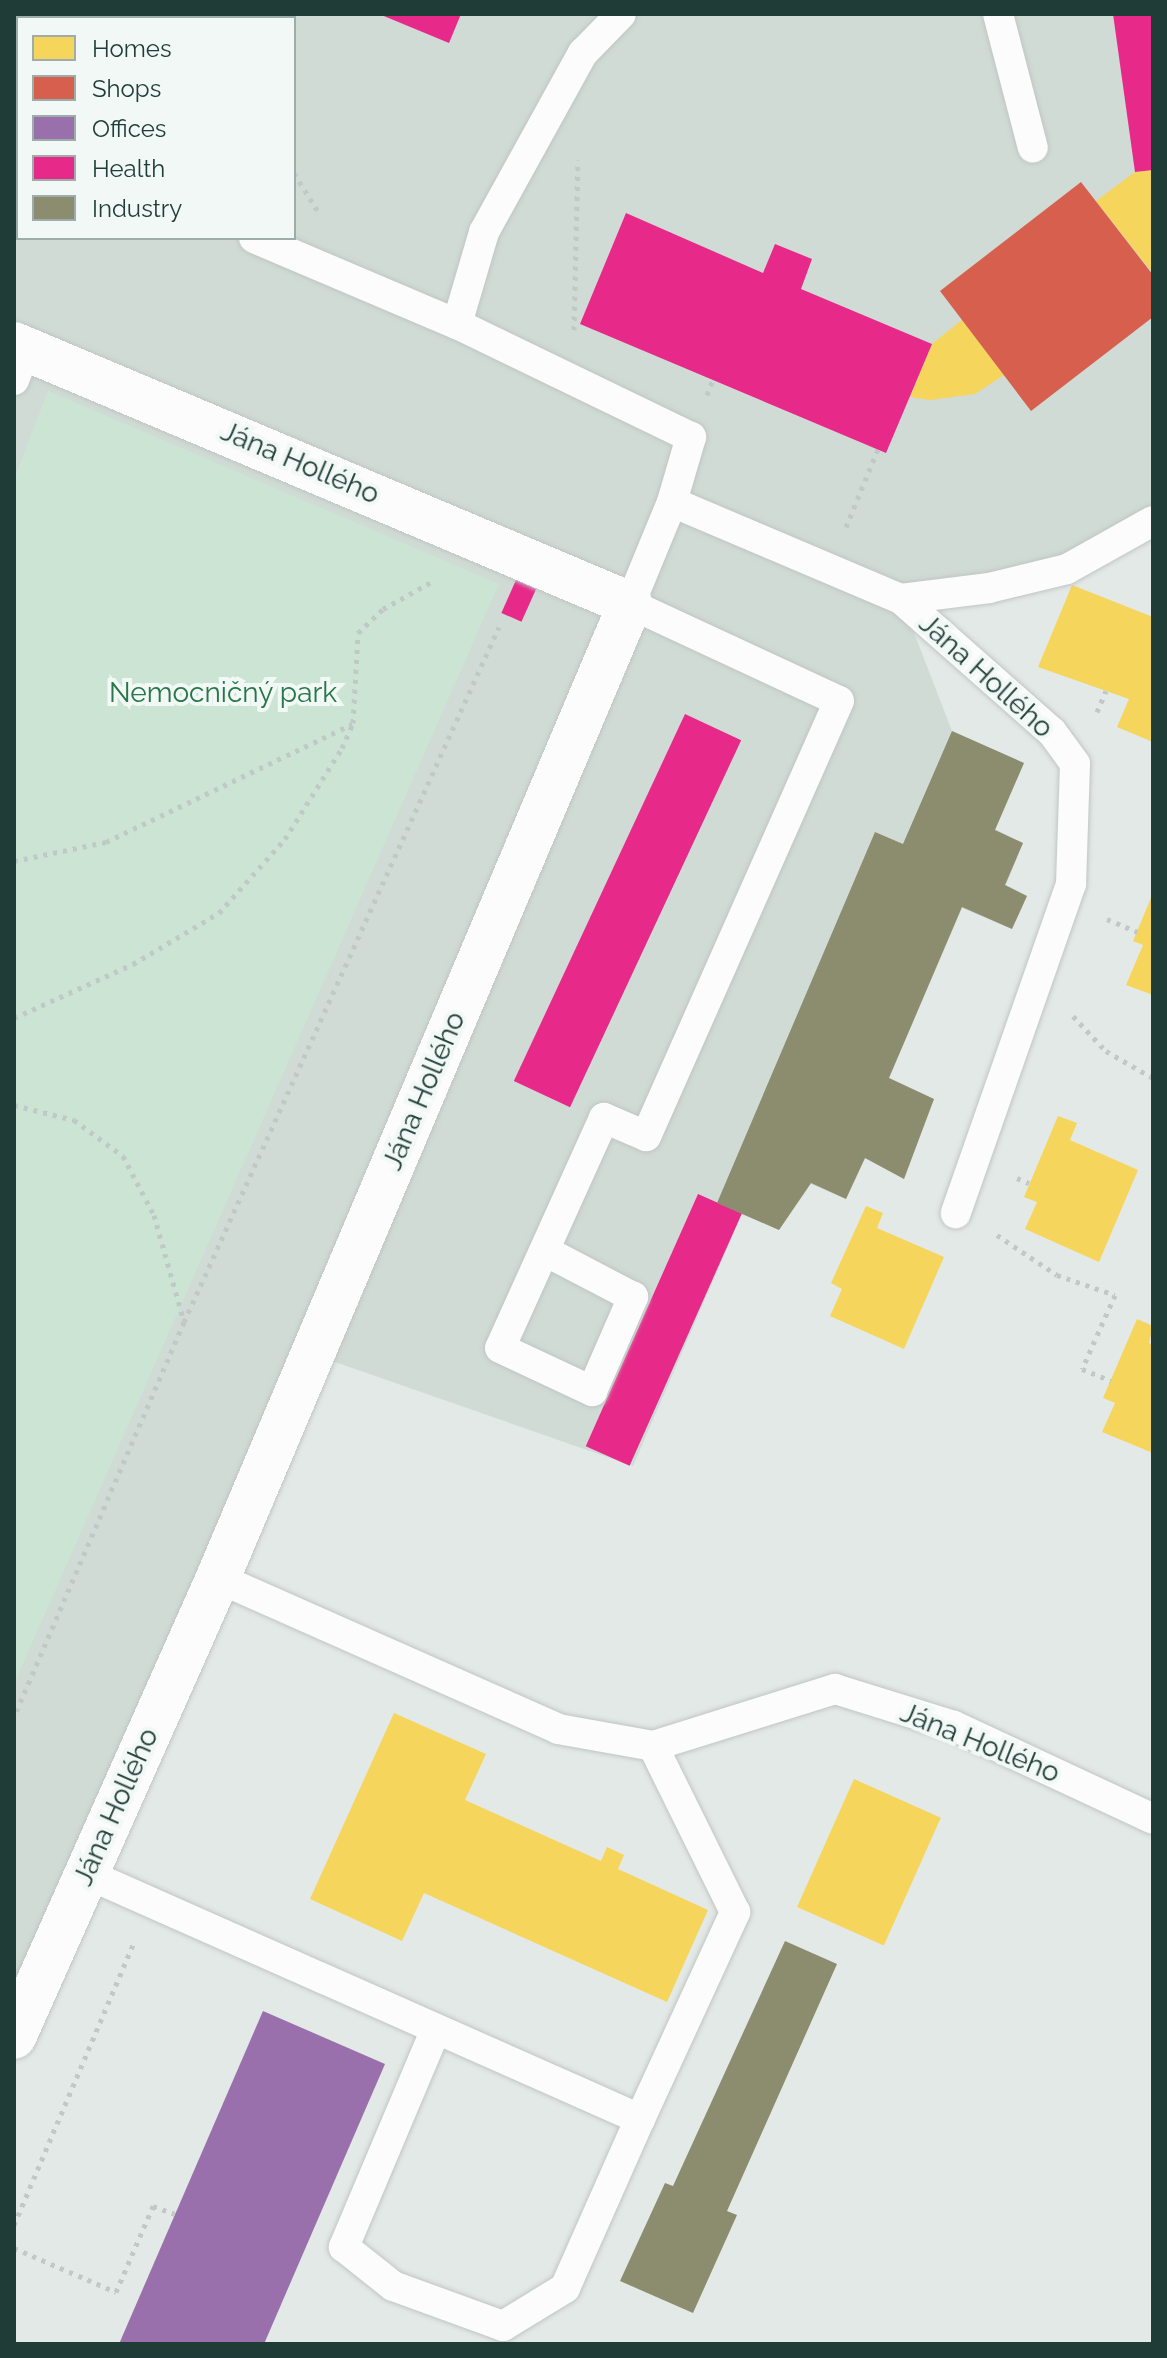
<!DOCTYPE html>
<html>
<head>
<meta charset="utf-8">
<style>
  body { margin:0 }
  #map { position:relative; width:1167px; height:2358px; overflow:hidden; background:#e3e9e6; font-family:Raleway,sans-serif }
  div>[style] { position:absolute }
  [style*='--x'] { left:calc(var(--x)*1px); top:calc(var(--y)*1px); width:calc(var(--w)*1px); rotate:calc(var(--a)*1deg) }
  .built>* { inset:0; background:#d0dbd6 }
  .green>* { inset:0; background:#cbe4d3 }
  .homes>* { inset:0; background:#f6d55c; transform-origin:0 0 }
  .shops>* { inset:0; background:#d6604d }
  .offices>* { inset:0; background:#9970ab }
  .health>* { inset:0; background:#e7298a; transform-origin:0 0 }
  .industry>* { inset:0; background:#8c8c6e }
  .path>* { height:5px; margin-top:-2.5px; transform-origin:0; background:repeating-linear-gradient(90deg,#c0c9c6 0 4px,transparent 0 10px) }
  .roads { filter:drop-shadow(0 0 2px #c0c6c3) drop-shadow(0 0 2px #c0c6c3) }
  .service>* { height:30px; margin:-15px; padding:0 15px; transform-origin:15px; border-radius:15px; background:#fbfcfb }
  .minor>* { height:44px; margin:-22px; padding:0 22px; transform-origin:22px; border-radius:22px; background:#fbfcfb }
  span { translate:-50% -50%; white-space:nowrap; text-align:center; line-height:1.15; -webkit-text-stroke:8px #f1f8f5; paint-order:stroke }
  .street-label { font-size:28px; color:#1f3d36 }
  .park-label { font-size:28px; color:#277748 }
  .frame { position:absolute; inset:0; border:16px solid #1f3d36; pointer-events:none }
  .legend { position:absolute; left:16px; top:16px; width:280px; height:224px; box-sizing:border-box; background:#f1f8f5; border:2px solid #9dada9; margin:0; padding:10px 14px; list-style:none; font-size:24px; color:#1f3d36 }
  .legend li { display:flex; align-items:center; gap:16px; height:40px }
  .legend b { width:40px; border:2px solid #9dada9 }
</style>
</head>
<body>
<div id="map">
  <div class="built">
    <i style="clip-path:polygon(evenodd,14px 14px,1153px 14px,1153px 521px,1090px 555px,901px 599px,952px 731px,1024px 763px,995px 829px,1023px 843px,1006px 885px,1027px 896px,1012px 929px,962px 908px,889px 1078px,934px 1099px,904px 1179px,865px 1158px,846px 1199px,811px 1184px,779px 1230px,742px 1214px,633px 1466px,312px 1354px,14px 2037px,14px 14px,18px 18px,294px 18px,294px 238px,18px 238px,18px 18px)"></i>
  </div>
  <div class="green">
    <i style="clip-path:polygon(48px 391px,499px 584px,14px 1684px,14px 479px)"></i>
  </div>
  <div class="homes">
    <i style="clip-path:polygon(1153px 170px,1153px 266px,1150px 270px,1096px 201px,1135px 172px)"></i>
    <i style="clip-path:polygon(962px 320px,1004px 375px,975px 394px,930px 400px,910px 397px,932px 344px)"></i>
    <i style="clip-path:polygon(1072px 585px,1153px 617px,1153px 742px,1117px 727px,1129px 699px,1038px 667px)"></i>
    <i style="clip-path:polygon(1153px 893px,1153px 995px,1126px 985px,1143px 945px,1133px 941px)"></i>
    <i style="clip-path:polygon(1058px 1116px,1077px 1123px,1070px 1140px,1138px 1170px,1099px 1262px,1025px 1229px,1037px 1202px,1024px 1197px)"></i>
    <i style="clip-path:polygon(866px 1206px,883px 1213px,877px 1228px,944px 1257px,904px 1349px,830px 1316px,842px 1289px,831px 1283px)"></i>
    <i style="clip-path:polygon(1137px 1319px,1153px 1326px,1149px 1343px,1153px 1345px,1153px 1453px,1102px 1432px,1115px 1403px,1103px 1398px)"></i>
    <i style="clip-path:polygon(394px 1713px,486px 1754px,465px 1800px,601px 1861px,607px 1847px,624px 1855px,618px 1869px,708px 1910px,667px 2002px,424px 1893px,402px 1941px,310px 1899px)"></i>
    <i style="left:854px;top:1779px;width:95px;height:140px;rotate:24deg"></i>
  </div>
  <div class="shops">
    <i style="clip-path:polygon(1081px 182px,1153px 275px,1153px 317px,1031px 411px,940px 291px)"></i>
  </div>
  <div class="offices">
    <i style="clip-path:polygon(263px 2011px,385px 2064px,264px 2344px,119px 2344px)"></i>
  </div>
  <div class="health">
    <i style="clip-path:polygon(14px 14px,147px 14px,18px 18px,18px 73px)"></i>
    <i style="clip-path:polygon(379px 14px,461px 14px,449px 43px)"></i>
    <i style="clip-path:polygon(1113px 14px,1153px 14px,1153px 170px,1135px 172px)"></i>
    <i style="clip-path:polygon(626px 213px,763px 273px,775px 244px,812px 259px,801px 289px,932px 344px,886px 453px,580px 324px)"></i>
    <i style="left:516px;top:580px;width:22px;height:36px;rotate:24deg"></i>
    <i style="left:685px;top:714px;width:62px;height:405px;rotate:25deg"></i>
    <i style="left:698px;top:1194px;width:48px;height:276px;rotate:24deg"></i>
  </div>
  <div class="industry">
    <i style="clip-path:polygon(952px 731px,1024px 763px,995px 830px,1023px 843px,1005px 885px,1027px 896px,1012px 929px,962px 907px,889px 1078px,934px 1099px,904px 1179px,865px 1158px,846px 1199px,811px 1183px,779px 1230px,717px 1203px,875px 832px,903px 844px)"></i>
    <i style="clip-path:polygon(785px 1941px,837px 1964px,727px 2211px,737px 2215px,693px 2313px,620px 2281px,665px 2183px,673px 2186px)"></i>
  </div>
  <div class="path">
    <i style="--x:195;--y:14;--w:4;--a:63"></i>
    <i style="--x:188;--y:18;--w:4;--a:-63"></i>
    <i style="--x:294;--y:173;--w:47;--a:58"></i>
    <i style="--x:574;--y:330;--w:170;--a:-88.7"></i>
    <i style="--x:707;--y:395;--w:17;--a:-69"></i>
    <i style="--x:846;--y:527;--w:84;--a:-67.7"></i>
    <i style="--x:1097;--y:712;--w:23;--a:-67"></i>
    <i style="--x:14;--y:861;--w:94;--a:-11.7"></i>
    <i style="--x:106;--y:842;--w:273;--a:-25.6"></i>
    <i style="--x:1107;--y:919;--w:33;--a:23"></i>
    <i style="--x:1073;--y:1016;--w:48;--a:46.7"></i>
    <i style="--x:1106;--y:1051;--w:54;--a:29.9"></i>
    <i style="--x:14;--y:1018;--w:131;--a:-24.4"></i>
    <i style="--x:133;--y:964;--w:100;--a:-30.7"></i>
    <i style="--x:219;--y:913;--w:99;--a:-48.3"></i>
    <i style="--x:285;--y:839;--w:107;--a:-57.9"></i>
    <i style="--x:342;--y:748;--w:27;--a:-66"></i>
    <i style="--x:353;--y:723;--w:90;--a:-86.8"></i>
    <i style="--x:358;--y:633;--w:35;--a:-44"></i>
    <i style="--x:383;--y:609;--w:57;--a:-29.2"></i>
    <i style="--x:14;--y:1105;--w:62;--a:14"></i>
    <i style="--x:74;--y:1120;--w:61;--a:36.3"></i>
    <i style="--x:123;--y:1156;--w:67;--a:62.3"></i>
    <i style="--x:154;--y:1215;--w:111;--a:74.3"></i>
    <i style="--x:184;--y:1322;--w:430;--a:113.3"></i>
    <i style="--x:1017;--y:1178;--w:13;--a:23"></i>
    <i style="--x:997;--y:1235;--w:72;--a:33.7"></i>
    <i style="--x:1057;--y:1275;--w:61;--a:19"></i>
    <i style="--x:1115;--y:1295;--w:81;--a:114"></i>
    <i style="--x:1082;--y:1369;--w:31;--a:22"></i>
    <i style="--x:184;--y:1322;--w:763;--a:-65.62"></i>
    <i style="--x:14;--y:2225;--w:305;--a:-67"></i>
    <i style="--x:14;--y:2248;--w:111;--a:23.3"></i>
    <i style="--x:116;--y:2292;--w:94;--a:-66.7"></i>
    <i style="--x:153;--y:2206;--w:23;--a:20"></i>
  </div>
  <div class="roads">
    <div class="service">
      <i style="--x:998;--y:14;--w:138;--a:75.4"></i>
      <i style="--x:14;--y:137;--w:4;--a:27"></i>
      <i style="--x:254;--y:238;--w:220;--a:23"></i>
      <i style="--x:457;--y:324;--w:260;--a:25.8"></i>
      <i style="--x:691;--y:437;--w:68;--a:106.3"></i>
      <i style="--x:672;--y:502;--w:110;--a:112.4"></i>
      <i style="--x:630;--y:604;--w:230;--a:24.9"></i>
      <i style="--x:839;--y:701;--w:476;--a:113.9"></i>
      <i style="--x:646;--y:1136;--w:46;--a:-156.8"></i>
      <i style="--x:604;--y:1118;--w:252;--a:114.3"></i>
      <i style="--x:500;--y:1348;--w:102;--a:25.1"></i>
      <i style="--x:592;--y:1391;--w:103;--a:-66.4"></i>
      <i style="--x:633;--y:1297;--w:99;--a:-152.4"></i>
      <i style="--x:457;--y:324;--w:96;--a:-73.6"></i>
      <i style="--x:484;--y:232;--w:205;--a:-61.1"></i>
      <i style="--x:583;--y:53;--w:54;--a:-45.7"></i>
      <i style="--x:14;--y:380;--w:33;--a:-69"></i>
      <i style="--x:672;--y:502;--w:249;--a:23"></i>
      <i style="--x:901;--y:599;--w:89;--a:-7.1"></i>
      <i style="--x:989;--y:588;--w:80;--a:-13.7"></i>
      <i style="--x:1067;--y:569;--w:98;--a:-29.2"></i>
      <i style="--x:901;--y:599;--w:201;--a:41.4"></i>
      <i style="--x:1052;--y:732;--w:39;--a:54"></i>
      <i style="--x:1075;--y:764;--w:120;--a:91.9"></i>
      <i style="--x:1071;--y:884;--w:349;--a:109.3"></i>
      <i style="--x:218;--y:1578;--w:372;--a:23.9"></i>
      <i style="--x:558;--y:1729;--w:97;--a:10.1"></i>
      <i style="--x:653;--y:1746;--w:191;--a:-17.4"></i>
      <i style="--x:835;--y:1689;--w:125;--a:17.3"></i>
      <i style="--x:954;--y:1726;--w:220;--a:25"></i>
      <i style="--x:87;--y:1874;--w:605;--a:23.9"></i>
      <i style="--x:640;--y:2119;--w:228;--a:-65.3"></i>
      <i style="--x:735;--y:1912;--w:185;--a:-116.3"></i>
      <i style="--x:436;--y:2029;--w:237;--a:112.9"></i>
      <i style="--x:344;--y:2247;--w:63;--a:38.5"></i>
      <i style="--x:393;--y:2286;--w:117;--a:20"></i>
      <i style="--x:503;--y:2326;--w:73;--a:-31.5"></i>
      <i style="--x:565;--y:2288;--w:185;--a:-66.1"></i>
    </div>
    <div class="minor">
      <i style="--x:14;--y:344;--w:669;--a:22.88"></i>
      <i style="--x:630;--y:604;--w:1058;--a:112.93"></i>
      <i style="--x:218;--y:1578;--w:502;--a:113.96"></i>
    </div>
  </div>
  <div class="street-label">
    <span style="left:300px;top:463px;rotate:23deg">Jána Hollého</span>
    <span style="left:986px;top:676px;rotate:42deg">Jána Hollého</span>
    <span style="left:424px;top:1091px;rotate:-67deg">Jána Hollého</span>
    <span style="left:980px;top:1743px;rotate:22deg">Jána Hollého</span>
    <span style="left:116px;top:1807px;rotate:-66deg">Jána Hollého</span>
  </div>
  <div class="park-label">
    <span style="left:223px;top:693px">Nemocničný park</span>
  </div>
  <div class="frame"></div>
  <ul class="legend">
  <li><b style="height:22px;background:#f6d55c"></b>Homes</li>
  <li><b style="height:22px;background:#d6604d"></b>Shops</li>
  <li><b style="height:22px;background:#9970ab"></b>Offices</li>
  <li><b style="height:22px;background:#e7298a"></b>Health</li>
  <li><b style="height:22px;background:#8c8c6e"></b>Industry</li>
  </ul>
</div>
</body>
</html>
